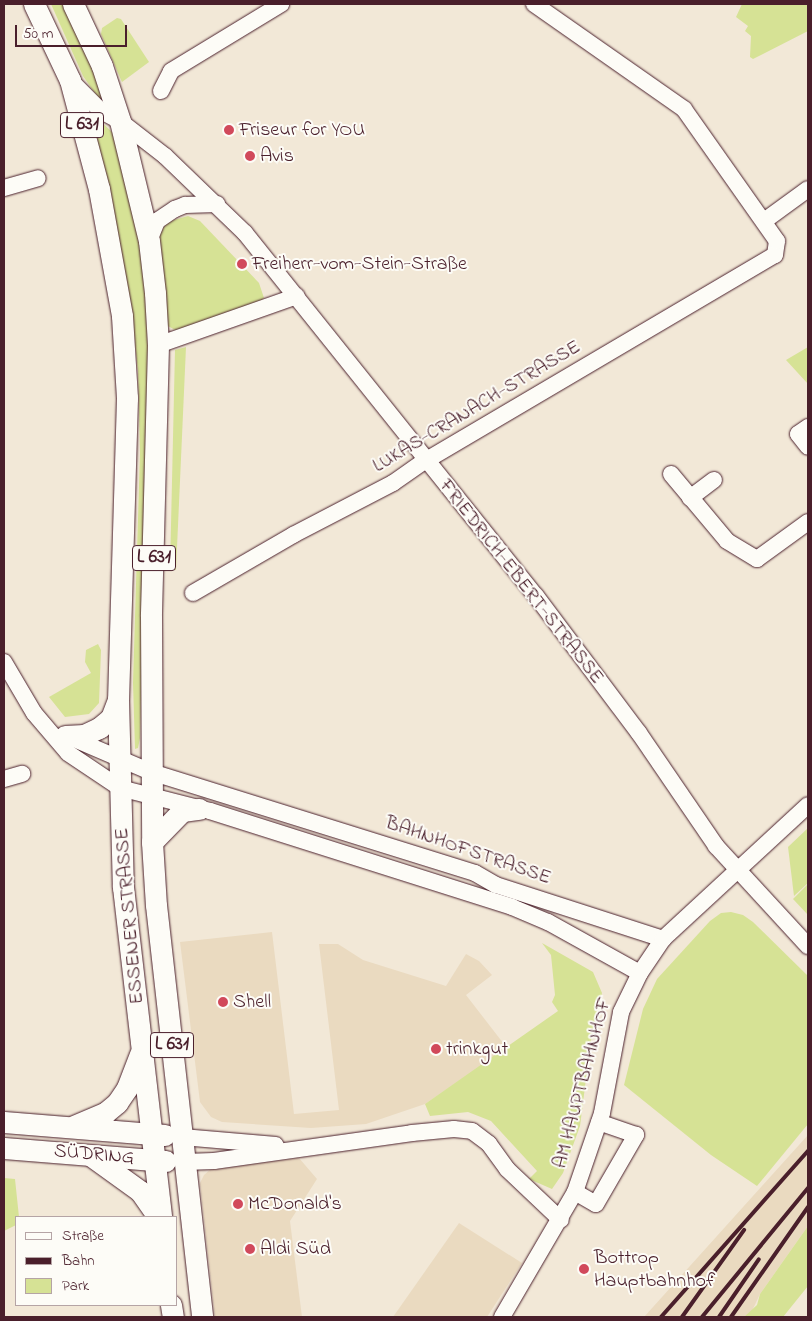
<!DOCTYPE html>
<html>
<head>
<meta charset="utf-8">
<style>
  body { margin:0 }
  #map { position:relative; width:812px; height:1321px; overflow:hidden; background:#f2e8d7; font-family:"Indie Flower",sans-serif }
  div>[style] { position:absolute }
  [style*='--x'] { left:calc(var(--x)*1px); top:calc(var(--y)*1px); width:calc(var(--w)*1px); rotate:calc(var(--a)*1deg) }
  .built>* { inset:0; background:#eadac0 }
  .green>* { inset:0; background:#d6e295 }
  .roads { filter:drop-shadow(0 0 1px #4a1f2b) drop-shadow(0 0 1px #4a1f2b) }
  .minor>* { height:16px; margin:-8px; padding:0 8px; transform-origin:8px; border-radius:8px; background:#fdfcf7 }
  .major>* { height:21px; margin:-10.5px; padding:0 10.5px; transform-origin:10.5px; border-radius:10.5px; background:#fdfcf7 }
  .rail>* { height:4px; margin:-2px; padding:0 2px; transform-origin:2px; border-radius:2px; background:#4a1f2b }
  .dots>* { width:14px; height:14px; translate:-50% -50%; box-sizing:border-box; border:2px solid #fdfcf7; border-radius:50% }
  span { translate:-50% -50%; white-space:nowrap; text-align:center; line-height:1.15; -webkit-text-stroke:4px #fdfcf7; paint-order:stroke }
  .shield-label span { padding:1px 4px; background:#fdfcf7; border:1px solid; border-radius:4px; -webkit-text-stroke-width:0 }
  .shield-label { font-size:19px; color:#4a1f2b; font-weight:700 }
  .poi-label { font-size:20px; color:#4a1f2b }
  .left { translate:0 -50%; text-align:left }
  .street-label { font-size:20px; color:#4a1f2b }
  .frame { position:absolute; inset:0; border:5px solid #4a1f2b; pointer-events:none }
  .legend { position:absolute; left:15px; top:1216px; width:162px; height:90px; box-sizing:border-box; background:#fdfcf7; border:1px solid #b5a4a5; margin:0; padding:6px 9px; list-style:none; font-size:15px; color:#4a1f2b }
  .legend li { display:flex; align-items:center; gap:10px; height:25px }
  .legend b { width:25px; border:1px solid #b5a4a5 }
  .scale { position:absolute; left:15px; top:25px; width:112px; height:22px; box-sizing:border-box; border:2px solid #4a1f2b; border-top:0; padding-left:6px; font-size:15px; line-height:18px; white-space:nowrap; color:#4a1f2b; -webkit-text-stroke:4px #fdfcf7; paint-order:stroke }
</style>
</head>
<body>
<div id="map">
  <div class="built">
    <i style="clip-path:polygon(272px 932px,294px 1114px,339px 1110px,319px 944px,338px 944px,363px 960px,446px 986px,466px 954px,479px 961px,492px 975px,466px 995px,507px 1048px,425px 1104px,366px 1124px,311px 1128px,222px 1122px,211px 1117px,200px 1102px,180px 942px)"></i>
    <i style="clip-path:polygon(808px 1135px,808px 1226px,760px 1294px,752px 1311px,744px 1317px,644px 1317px)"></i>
    <i style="clip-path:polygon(299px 1158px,317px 1179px,290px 1221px,302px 1317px,215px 1317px,200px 1183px,204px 1175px,212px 1168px)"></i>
    <i style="clip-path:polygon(459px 1223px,522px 1263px,487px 1317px,393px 1317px)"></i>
  </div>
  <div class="green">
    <i style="clip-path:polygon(51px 4px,63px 4px,95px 75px,102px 99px,99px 99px,83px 76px)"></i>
    <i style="clip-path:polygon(742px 4px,808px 4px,808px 31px,753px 59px,750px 57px,751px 36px,745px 31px,748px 26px,736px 17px)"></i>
    <i style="clip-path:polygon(117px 18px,121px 19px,149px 62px,122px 82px,101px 34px,102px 28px)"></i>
    <i style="clip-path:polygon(92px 113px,114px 134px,134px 209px,145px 283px,148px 349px,143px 612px,140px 738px,138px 748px,135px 749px,133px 683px,140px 453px,138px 371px,131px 309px,89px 115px)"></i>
    <i style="clip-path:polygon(188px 216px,200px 221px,259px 283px,264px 298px,259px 303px,179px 332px,166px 325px,158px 244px,159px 235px,167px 222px)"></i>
    <i style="clip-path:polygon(186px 347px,176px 570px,170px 569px,175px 350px)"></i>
    <i style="clip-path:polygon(808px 347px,808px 384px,786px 360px)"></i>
    <i style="clip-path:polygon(98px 644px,101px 650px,99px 703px,89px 714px,65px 717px,49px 697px,91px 673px,85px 662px,86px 650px)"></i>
    <i style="clip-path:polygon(808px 828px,808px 883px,794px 896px,788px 847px)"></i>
    <i style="clip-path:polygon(808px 884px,808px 915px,793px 899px)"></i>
    <i style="clip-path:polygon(731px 912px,743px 915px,753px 922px,808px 976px,808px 1124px,757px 1186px,711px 1155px,624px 1085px,643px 1009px,657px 979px,710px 921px,721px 913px)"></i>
    <i style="clip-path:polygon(542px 943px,593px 972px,602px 993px,591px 1040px,580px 1126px,563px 1173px,552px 1189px,529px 1179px,537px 1171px,491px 1121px,468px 1112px,430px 1116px,425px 1104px,558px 1011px,552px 1002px,555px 995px,551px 955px)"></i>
    <i style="clip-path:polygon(4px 1178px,15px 1179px,19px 1217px,16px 1217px,16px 1225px,4px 1231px)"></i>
    <i style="clip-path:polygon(808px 1226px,808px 1286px,783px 1317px,744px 1317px,757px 1305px,760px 1294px)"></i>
  </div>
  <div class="roads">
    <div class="minor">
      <i style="--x:72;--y:82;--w:41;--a:45"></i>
      <i style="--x:101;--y:111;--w:21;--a:28"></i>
      <i style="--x:120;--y:121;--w:57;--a:37.9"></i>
      <i style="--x:165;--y:156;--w:111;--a:43.9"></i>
      <i style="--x:245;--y:233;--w:465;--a:51.3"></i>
      <i style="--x:536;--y:596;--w:171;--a:53.1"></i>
      <i style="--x:639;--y:733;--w:137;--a:55.7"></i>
      <i style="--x:716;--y:846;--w:136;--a:47.4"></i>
      <i style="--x:161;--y:91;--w:22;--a:-63"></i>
      <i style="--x:171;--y:71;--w:129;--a:-31.3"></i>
      <i style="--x:4;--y:188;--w:35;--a:-16"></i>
      <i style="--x:764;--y:221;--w:54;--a:-36"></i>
      <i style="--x:149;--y:241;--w:22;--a:-68"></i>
      <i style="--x:157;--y:221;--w:22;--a:-34"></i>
      <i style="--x:175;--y:209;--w:11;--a:-22"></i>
      <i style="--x:185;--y:205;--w:32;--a:-2"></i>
      <i style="--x:158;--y:345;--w:147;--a:-19.4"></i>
      <i style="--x:808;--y:427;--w:12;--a:145"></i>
      <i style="--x:798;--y:434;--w:16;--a:52"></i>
      <i style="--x:671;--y:474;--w:87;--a:50.1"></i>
      <i style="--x:727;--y:541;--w:35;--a:31"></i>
      <i style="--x:757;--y:559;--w:63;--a:-36"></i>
      <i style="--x:690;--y:498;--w:30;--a:-37"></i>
      <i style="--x:193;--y:593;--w:116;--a:-30.1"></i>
      <i style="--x:293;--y:535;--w:113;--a:-27.5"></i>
      <i style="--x:393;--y:483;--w:39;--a:-35"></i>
      <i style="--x:425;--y:461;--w:406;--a:-30.5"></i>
      <i style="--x:775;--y:255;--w:14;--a:-82"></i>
      <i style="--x:777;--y:241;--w:161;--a:-125.2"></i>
      <i style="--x:684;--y:109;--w:183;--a:-145"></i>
      <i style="--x:4;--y:662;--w:59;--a:59.5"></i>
      <i style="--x:34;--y:713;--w:52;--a:49.6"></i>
      <i style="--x:68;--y:753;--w:63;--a:33.9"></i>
      <i style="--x:120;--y:788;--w:93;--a:14.3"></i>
      <i style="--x:210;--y:811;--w:317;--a:17.6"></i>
      <i style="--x:512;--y:907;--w:39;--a:23"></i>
      <i style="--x:548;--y:922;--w:105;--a:29"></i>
      <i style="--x:67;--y:736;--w:91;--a:23.2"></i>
      <i style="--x:151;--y:772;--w:339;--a:17.3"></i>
      <i style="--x:475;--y:873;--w:24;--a:30"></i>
      <i style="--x:496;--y:885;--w:176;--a:17.9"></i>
      <i style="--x:4;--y:779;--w:19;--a:-16"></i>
      <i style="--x:182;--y:1137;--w:94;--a:4.9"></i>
      <i style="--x:184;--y:1162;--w:30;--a:-2"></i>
      <i style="--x:214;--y:1161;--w:200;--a:-8"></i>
      <i style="--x:412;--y:1133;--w:42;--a:-5.4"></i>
      <i style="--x:454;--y:1129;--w:18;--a:6"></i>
      <i style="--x:472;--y:1131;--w:21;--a:37"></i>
      <i style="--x:489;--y:1144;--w:31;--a:54"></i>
      <i style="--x:507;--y:1169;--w:74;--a:43.4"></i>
      <i style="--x:575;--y:1192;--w:24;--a:30"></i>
      <i style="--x:596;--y:1204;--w:80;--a:-59.9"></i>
      <i style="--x:636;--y:1135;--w:39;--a:-161"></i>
      <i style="--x:502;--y:1317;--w:145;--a:-59.7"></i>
      <i style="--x:575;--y:1192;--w:83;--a:-71.1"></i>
      <i style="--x:602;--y:1113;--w:103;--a:-79.3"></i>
      <i style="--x:621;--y:1012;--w:43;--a:-64"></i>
      <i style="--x:640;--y:973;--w:41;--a:-55.9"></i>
      <i style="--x:663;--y:939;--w:197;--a:-42.7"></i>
    </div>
    <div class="major">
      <i style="--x:34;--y:4;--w:84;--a:64.7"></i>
      <i style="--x:70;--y:80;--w:113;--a:75.1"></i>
      <i style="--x:99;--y:189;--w:129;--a:79.7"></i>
      <i style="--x:122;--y:316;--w:82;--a:86.5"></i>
      <i style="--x:127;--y:398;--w:302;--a:91.7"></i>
      <i style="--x:118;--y:700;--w:187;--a:88.5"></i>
      <i style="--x:123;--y:887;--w:332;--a:83.4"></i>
      <i style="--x:73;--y:4;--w:68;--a:64.9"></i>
      <i style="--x:102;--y:66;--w:58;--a:71.9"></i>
      <i style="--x:120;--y:121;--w:123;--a:76.4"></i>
      <i style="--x:149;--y:241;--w:52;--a:83.4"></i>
      <i style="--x:155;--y:293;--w:52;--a:86.7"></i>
      <i style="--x:158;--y:345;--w:271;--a:91.5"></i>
      <i style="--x:151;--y:616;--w:226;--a:89.7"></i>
      <i style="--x:152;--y:842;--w:63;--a:86.4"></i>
      <i style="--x:156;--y:905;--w:415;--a:83.6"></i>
      <i style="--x:65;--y:736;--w:19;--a:-3"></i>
      <i style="--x:84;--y:735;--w:17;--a:-25"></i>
      <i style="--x:99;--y:728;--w:16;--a:-40"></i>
      <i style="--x:111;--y:718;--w:19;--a:-69"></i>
      <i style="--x:152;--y:842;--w:43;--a:-45.9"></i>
      <i style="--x:182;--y:811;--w:17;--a:-7"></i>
      <i style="--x:4;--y:1122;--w:161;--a:4.6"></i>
      <i style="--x:74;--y:1126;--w:34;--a:-23"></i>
      <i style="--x:105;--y:1113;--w:16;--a:-40"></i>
      <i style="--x:117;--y:1103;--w:18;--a:-56"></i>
      <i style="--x:127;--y:1088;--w:36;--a:-69"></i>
      <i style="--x:4;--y:1148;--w:162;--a:4.6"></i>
      <i style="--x:90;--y:1155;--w:62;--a:35.8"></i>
      <i style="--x:140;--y:1191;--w:32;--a:55"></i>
      <i style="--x:171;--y:1305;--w:12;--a:81"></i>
    </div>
  </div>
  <div class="rail">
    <i style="--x:661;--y:1317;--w:222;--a:-48.5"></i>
    <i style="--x:682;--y:1317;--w:107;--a:-54.5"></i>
    <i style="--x:702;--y:1317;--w:167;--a:-50.6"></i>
    <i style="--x:719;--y:1317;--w:70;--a:-55.4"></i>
    <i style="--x:731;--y:1317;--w:134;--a:-55"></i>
  </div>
  <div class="dots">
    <i style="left:229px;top:130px;background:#d1495b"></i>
    <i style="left:250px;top:156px;background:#d1495b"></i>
    <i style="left:242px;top:264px;background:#d1495b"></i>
    <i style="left:223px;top:1002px;background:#d1495b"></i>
    <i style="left:436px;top:1049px;background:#d1495b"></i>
    <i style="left:238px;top:1204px;background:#d1495b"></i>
    <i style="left:250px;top:1249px;background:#d1495b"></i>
    <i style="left:584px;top:1269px;background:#d1495b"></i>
  </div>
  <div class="shield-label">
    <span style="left:82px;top:125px">L 631</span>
    <span style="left:154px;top:558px">L 631</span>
    <span style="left:172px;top:1045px">L 631</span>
  </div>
  <div class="poi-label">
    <span class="left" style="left:239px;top:130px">Friseur for YOU</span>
    <span class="left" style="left:260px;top:156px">Avis</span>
    <span class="left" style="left:252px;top:264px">Freiherr-vom-Stein-Straße</span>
    <span class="left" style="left:233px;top:1002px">Shell</span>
    <span class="left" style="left:446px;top:1049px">trinkgut</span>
    <span class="left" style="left:248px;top:1204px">McDonald's</span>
    <span class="left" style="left:260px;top:1249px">Aldi Süd</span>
    <span class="left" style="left:594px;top:1270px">Bottrop<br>Hauptbahnhof</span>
  </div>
  <div class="street-label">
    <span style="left:477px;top:407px;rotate:-31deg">LUKAS-CRANACH-STRASSE</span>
    <span style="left:521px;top:582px;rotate:52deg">FRIEDRICH-EBERT-STRASSE</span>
    <span style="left:468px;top:851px;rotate:19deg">BAHNHOFSTRASSE</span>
    <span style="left:130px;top:916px;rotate:-95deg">ESSENER STRASSE</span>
    <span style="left:583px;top:1083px;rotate:-75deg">AM HAUPTBAHNHOF</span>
    <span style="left:94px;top:1155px;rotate:5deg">SÜDRING</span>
  </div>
  <div class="frame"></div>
  <ul class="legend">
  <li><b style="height:6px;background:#fdfcf7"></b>Straße</li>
  <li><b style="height:6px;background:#4a1f2b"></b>Bahn</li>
  <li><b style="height:14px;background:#d6e295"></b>Park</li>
  </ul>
  <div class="scale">50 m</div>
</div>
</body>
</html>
